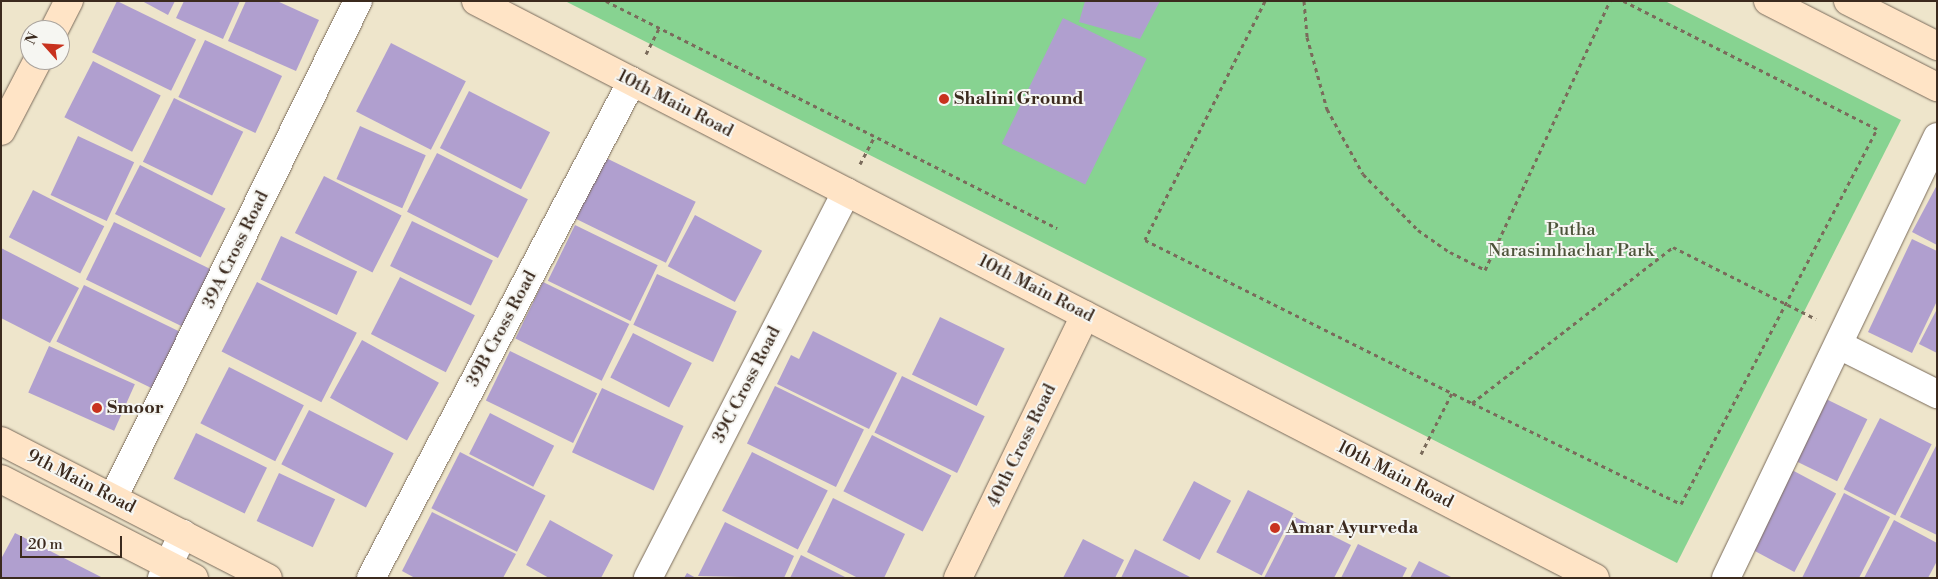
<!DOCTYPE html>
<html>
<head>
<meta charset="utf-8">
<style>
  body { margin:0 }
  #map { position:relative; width:1938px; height:579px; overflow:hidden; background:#eee5cb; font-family:"Libre Bodoni",serif }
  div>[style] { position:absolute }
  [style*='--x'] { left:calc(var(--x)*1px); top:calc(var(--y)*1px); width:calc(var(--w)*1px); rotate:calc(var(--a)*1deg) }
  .green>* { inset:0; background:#87d391 }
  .building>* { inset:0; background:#b09fcf; transform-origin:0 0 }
  .path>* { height:3px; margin-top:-1.5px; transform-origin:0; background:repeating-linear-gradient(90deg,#7a6b5b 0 4px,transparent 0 8px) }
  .roads { filter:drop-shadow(0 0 1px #7a6b5b) drop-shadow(0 0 1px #7a6b5b) }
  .street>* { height:28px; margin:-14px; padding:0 14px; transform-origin:14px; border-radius:14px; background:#fff }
  .secondary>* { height:28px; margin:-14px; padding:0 14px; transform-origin:14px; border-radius:14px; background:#ffe4c6 }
  .dots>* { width:14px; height:14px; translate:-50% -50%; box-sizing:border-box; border:2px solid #f6f6f2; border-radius:50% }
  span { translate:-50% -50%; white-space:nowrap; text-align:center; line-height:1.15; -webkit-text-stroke:4px #f6f6f2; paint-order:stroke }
  .poi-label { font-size:18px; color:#3b2a1e; font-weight:700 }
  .left { translate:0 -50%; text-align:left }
  .street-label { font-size:18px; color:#3b2a1e }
  .park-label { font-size:18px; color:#4e543b }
  .frame { position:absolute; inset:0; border:2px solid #3b2a1e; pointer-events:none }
  .north { position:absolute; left:20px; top:20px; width:50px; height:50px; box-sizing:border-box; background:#f6f6f2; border:1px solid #aba49d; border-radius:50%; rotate:296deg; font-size:14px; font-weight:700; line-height:20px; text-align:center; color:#3b2a1e }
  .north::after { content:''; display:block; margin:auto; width:18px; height:22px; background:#c8321e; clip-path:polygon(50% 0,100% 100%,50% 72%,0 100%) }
  .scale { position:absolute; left:20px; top:536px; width:102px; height:22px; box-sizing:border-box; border:2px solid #3b2a1e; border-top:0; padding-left:6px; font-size:15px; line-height:18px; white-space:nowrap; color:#3b2a1e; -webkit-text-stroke:4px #f6f6f2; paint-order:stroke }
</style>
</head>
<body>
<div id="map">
  <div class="green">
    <i style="clip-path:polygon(565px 1px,1665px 1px,1901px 120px,1677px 563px)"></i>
  </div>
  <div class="building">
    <i style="left:117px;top:1px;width:88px;height:57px;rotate:26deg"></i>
    <i style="clip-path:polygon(142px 1px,175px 1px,168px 15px)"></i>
    <i style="clip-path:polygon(184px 1px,240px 1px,223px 39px,176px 18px)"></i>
    <i style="clip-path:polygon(246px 1px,277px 1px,319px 20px,296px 71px,228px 41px)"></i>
    <i style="clip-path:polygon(1085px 1px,1160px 1px,1140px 39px,1079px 22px)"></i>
    <i style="left:1063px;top:18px;width:93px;height:140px;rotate:26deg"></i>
    <i style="left:205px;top:40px;width:85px;height:63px;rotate:25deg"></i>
    <i style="left:391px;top:43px;width:84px;height:77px;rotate:27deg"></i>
    <i style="left:93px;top:61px;width:76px;height:63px;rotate:27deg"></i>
    <i style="left:469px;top:91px;width:91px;height:64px;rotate:27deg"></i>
    <i style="left:174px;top:98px;width:77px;height:71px;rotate:26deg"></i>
    <i style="left:360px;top:126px;width:72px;height:58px;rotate:24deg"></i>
    <i style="left:78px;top:136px;width:62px;height:65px;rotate:25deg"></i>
    <i style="left:437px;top:153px;width:102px;height:66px;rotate:27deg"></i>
    <i style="left:604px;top:157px;width:102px;height:68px;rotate:26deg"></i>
    <i style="left:140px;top:165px;width:96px;height:55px;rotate:27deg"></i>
    <i style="left:324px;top:176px;width:87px;height:64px;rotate:27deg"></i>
    <i style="clip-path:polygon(1937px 185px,1937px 245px,1912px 232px)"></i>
    <i style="left:33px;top:190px;width:80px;height:53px;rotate:27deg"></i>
    <i style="left:695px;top:215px;width:76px;height:58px;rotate:28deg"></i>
    <i style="left:412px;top:221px;width:90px;height:50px;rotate:26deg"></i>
    <i style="left:114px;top:222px;width:110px;height:64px;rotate:26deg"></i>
    <i style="left:575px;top:225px;width:92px;height:62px;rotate:26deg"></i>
    <i style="left:281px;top:236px;width:84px;height:48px;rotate:25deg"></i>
    <i style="clip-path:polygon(1912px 239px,1937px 251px,1937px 301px,1912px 353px,1868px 332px)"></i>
    <i style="clip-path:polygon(1px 248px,79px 288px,50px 343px,1px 318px)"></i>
    <i style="left:657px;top:274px;width:88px;height:56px;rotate:25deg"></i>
    <i style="left:400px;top:277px;width:84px;height:64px;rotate:27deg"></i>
    <i style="left:257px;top:282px;width:112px;height:78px;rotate:27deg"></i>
    <i style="left:543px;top:282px;width:96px;height:63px;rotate:26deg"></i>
    <i style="left:84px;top:285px;width:109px;height:63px;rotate:26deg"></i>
    <i style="clip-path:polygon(1937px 309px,1937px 353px,1919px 344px)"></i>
    <i style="left:940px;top:317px;width:72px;height:64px;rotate:26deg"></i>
    <i style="clip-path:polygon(813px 331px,897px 373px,869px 429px,777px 384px,791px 355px,799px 359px)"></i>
    <i style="left:633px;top:333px;width:66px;height:50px;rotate:27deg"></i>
    <i style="left:362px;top:340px;width:88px;height:66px;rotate:29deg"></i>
    <i style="left:49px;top:346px;width:94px;height:51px;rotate:24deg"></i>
    <i style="left:510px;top:351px;width:97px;height:55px;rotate:26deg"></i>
    <i style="left:229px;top:367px;width:84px;height:63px;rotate:27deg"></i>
    <i style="left:902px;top:376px;width:92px;height:63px;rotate:26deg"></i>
    <i style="left:775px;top:386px;width:99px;height:64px;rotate:26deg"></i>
    <i style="left:602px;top:388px;width:90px;height:71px;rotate:25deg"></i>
    <i style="left:1826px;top:399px;width:46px;height:69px;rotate:26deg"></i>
    <i style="left:309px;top:410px;width:95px;height:61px;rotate:27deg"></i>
    <i style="left:490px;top:413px;width:72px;height:46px;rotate:27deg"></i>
    <i style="left:1880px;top:418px;width:58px;height:80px;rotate:27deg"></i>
    <i style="left:196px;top:433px;width:79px;height:51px;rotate:26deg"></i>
    <i style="left:872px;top:435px;width:89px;height:63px;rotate:27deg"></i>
    <i style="clip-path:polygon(1937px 444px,1937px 535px,1900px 517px)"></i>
    <i style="left:460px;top:452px;width:96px;height:63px;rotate:27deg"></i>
    <i style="left:752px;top:452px;width:85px;height:66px;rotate:27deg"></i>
    <i style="left:1792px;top:470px;width:50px;height:89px;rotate:28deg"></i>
    <i style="left:279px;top:473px;width:62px;height:53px;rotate:25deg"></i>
    <i style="left:1194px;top:481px;width:42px;height:67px;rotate:28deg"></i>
    <i style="left:1248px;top:490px;width:51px;height:70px;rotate:27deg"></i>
    <i style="clip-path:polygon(1844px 493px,1890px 517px,1859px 578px,1802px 578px)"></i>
    <i style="clip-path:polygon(833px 498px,905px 534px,884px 578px,858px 578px,807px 552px)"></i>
    <i style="clip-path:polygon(432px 512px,516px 554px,503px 578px,415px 578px,402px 571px)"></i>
    <i style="clip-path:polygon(1295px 517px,1351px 545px,1334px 578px,1264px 578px)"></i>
    <i style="clip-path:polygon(550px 520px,613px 555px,601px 578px,549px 578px,526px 565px)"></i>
    <i style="clip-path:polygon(1894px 520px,1937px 543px,1937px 561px,1928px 578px,1864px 578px)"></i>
    <i style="clip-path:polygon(725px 522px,794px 556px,784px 578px,698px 576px)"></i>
    <i style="clip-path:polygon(15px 533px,103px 578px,1px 578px,1px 559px)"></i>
    <i style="clip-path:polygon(1083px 539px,1124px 560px,1115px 578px,1063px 578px)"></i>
    <i style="clip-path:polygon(1358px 544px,1407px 568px,1402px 578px,1341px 578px)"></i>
    <i style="clip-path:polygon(1135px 549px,1192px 578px,1121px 578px)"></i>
    <i style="clip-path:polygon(801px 555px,847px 578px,790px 578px)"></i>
    <i style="clip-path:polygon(1419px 561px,1453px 578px,1410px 578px)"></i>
    <i style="clip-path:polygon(687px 573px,696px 578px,684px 578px)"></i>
  </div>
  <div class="path">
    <i style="--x:606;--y:1;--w:505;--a:26.72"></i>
    <i style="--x:1265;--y:1;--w:267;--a:116.7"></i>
    <i style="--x:1145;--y:240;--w:365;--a:26.5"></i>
    <i style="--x:1472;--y:403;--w:254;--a:-37.8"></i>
    <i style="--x:1673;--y:247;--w:160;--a:26.7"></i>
    <i style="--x:1304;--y:1;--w:36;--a:85"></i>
    <i style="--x:1307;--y:37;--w:75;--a:74.5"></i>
    <i style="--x:1327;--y:109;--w:74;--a:61"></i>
    <i style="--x:1363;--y:174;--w:78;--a:45.5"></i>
    <i style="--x:1418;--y:230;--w:39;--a:35"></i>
    <i style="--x:1450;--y:252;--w:39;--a:27"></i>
    <i style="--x:1485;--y:270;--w:297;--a:-65.1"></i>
    <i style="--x:646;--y:54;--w:29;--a:-63"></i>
    <i style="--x:860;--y:164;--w:32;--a:-62"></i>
    <i style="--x:1472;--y:403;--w:232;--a:25.8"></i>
    <i style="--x:1681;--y:504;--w:423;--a:-62.4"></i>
    <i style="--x:1877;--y:129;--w:284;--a:-153.2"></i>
    <i style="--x:1421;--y:454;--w:68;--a:-63.1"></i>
  </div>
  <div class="roads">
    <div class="street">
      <i style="--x:1839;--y:345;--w:110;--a:26.6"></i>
      <i style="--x:113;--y:498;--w:554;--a:-63.76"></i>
      <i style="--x:162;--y:578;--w:49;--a:-64.5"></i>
      <i style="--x:371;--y:578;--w:561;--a:-62.29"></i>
      <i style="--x:648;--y:578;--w:434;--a:-62.8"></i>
      <i style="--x:1726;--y:578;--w:489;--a:-64.4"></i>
    </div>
    <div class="secondary">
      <i style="--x:476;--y:1;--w:1259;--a:27.28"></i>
      <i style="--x:1768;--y:1;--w:190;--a:27"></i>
      <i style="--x:1848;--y:1;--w:100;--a:26.8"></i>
      <i style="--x:54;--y:30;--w:33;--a:-63"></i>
      <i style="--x:1;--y:131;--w:80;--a:-62.5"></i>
      <i style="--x:1;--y:441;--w:300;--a:27.2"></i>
      <i style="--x:1;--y:479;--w:217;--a:27.2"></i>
      <i style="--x:958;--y:578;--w:292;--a:-64.2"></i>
    </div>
  </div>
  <div class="dots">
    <i style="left:944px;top:99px;background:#c8321e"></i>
    <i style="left:97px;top:408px;background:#c8321e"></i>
    <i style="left:1275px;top:528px;background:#c8321e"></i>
  </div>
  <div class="poi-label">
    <span class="left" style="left:954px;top:99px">Shalini Ground</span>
    <span class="left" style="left:107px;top:408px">Smoor</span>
    <span class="left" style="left:1286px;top:528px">Amar Ayurveda</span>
  </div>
  <div class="street-label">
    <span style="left:675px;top:104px;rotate:27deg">10th Main Road</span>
    <span style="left:236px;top:250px;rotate:-64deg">39A Cross Road</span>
    <span style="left:1036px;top:289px;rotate:27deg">10th Main Road</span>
    <span style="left:502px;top:329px;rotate:-62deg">39B Cross Road</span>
    <span style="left:747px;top:385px;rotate:-63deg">39C Cross Road</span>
    <span style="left:1022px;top:446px;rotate:-64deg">40th Cross Road</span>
    <span style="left:1395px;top:475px;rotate:27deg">10th Main Road</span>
    <span style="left:81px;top:482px;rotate:27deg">9th Main Road</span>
  </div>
  <div class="park-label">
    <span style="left:1571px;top:241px">Putha<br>Narasimhachar Park</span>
  </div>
  <div class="frame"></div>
  <div class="north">N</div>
  <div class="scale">20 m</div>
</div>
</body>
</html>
